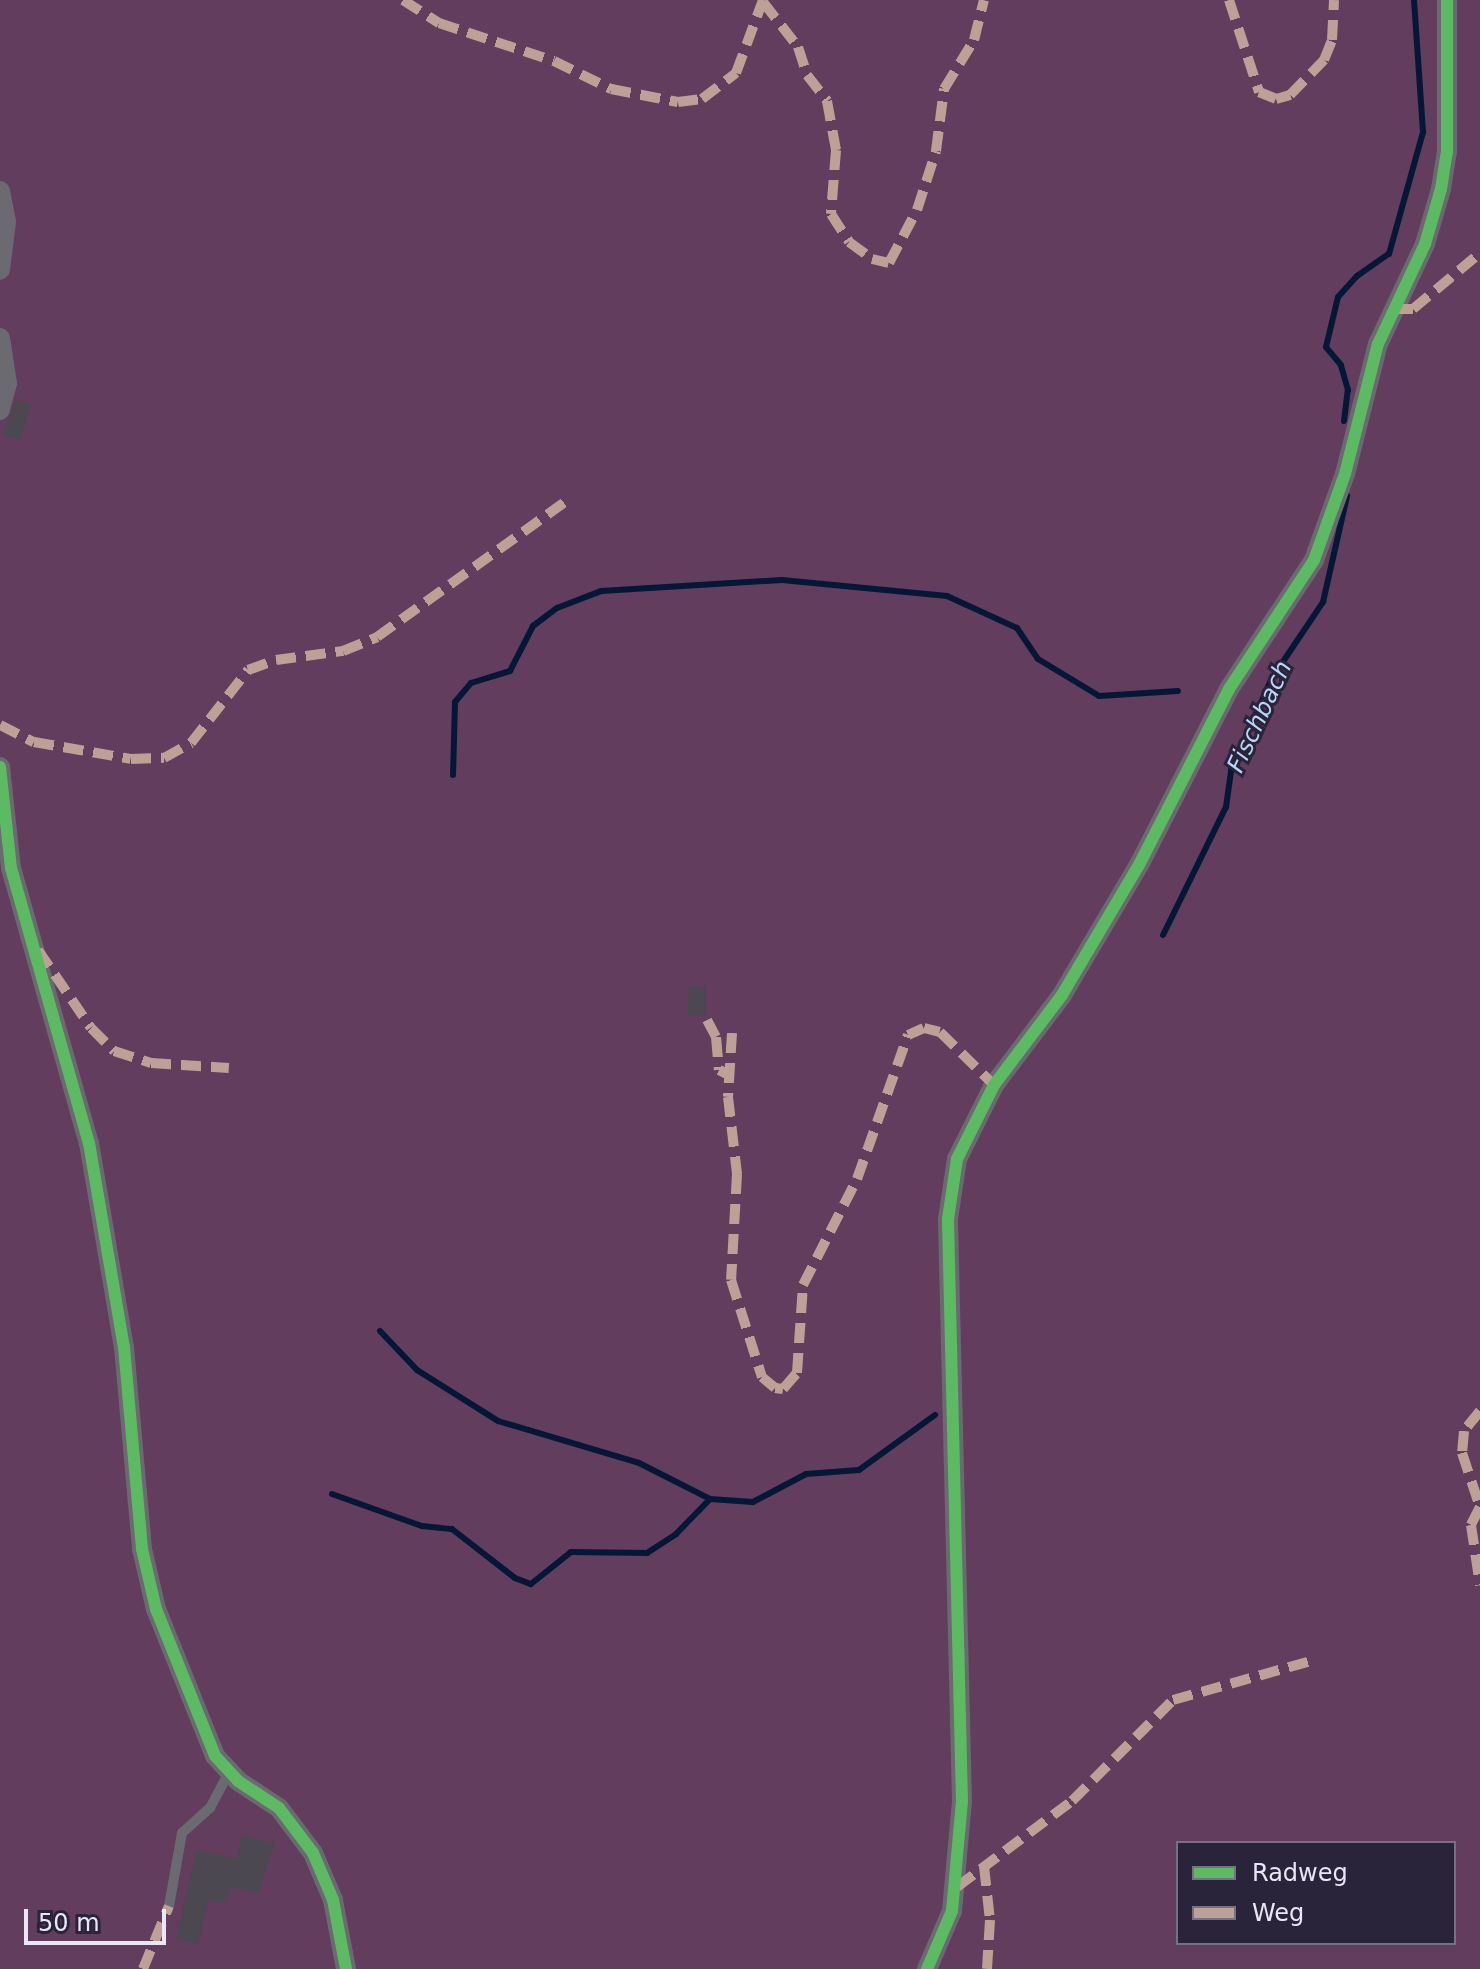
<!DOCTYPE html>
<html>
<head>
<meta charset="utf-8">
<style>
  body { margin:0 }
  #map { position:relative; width:1480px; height:1969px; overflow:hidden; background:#36333f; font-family:"DejaVu Sans",sans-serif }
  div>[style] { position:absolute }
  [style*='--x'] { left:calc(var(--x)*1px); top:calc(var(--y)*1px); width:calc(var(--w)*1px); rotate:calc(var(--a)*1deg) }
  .green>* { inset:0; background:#623d5e }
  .stream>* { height:6px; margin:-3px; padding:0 3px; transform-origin:3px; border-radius:3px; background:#051736 }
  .building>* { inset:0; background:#4b4852; transform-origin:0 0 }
  .lane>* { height:10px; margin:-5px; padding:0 5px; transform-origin:5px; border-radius:5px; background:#6b6a70 }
  .street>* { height:20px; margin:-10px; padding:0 10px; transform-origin:10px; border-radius:10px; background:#6b6a70 }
  .quiet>* { height:10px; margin-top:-5px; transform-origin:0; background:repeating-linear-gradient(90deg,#bda197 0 20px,transparent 0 30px) }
  .cycleway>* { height:12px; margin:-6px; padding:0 6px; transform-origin:6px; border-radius:6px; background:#5cba63 }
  span { translate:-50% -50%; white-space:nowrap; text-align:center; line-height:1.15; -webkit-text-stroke:6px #292439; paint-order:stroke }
  .water-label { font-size:24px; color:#b8d5fa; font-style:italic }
  .legend { position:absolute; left:1176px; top:1841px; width:280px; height:104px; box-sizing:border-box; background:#292439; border:2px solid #767284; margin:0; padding:10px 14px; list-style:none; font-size:24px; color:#e9e7f5 }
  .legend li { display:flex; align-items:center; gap:16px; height:40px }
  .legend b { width:40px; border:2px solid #767284 }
  .scale { position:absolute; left:24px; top:1909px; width:142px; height:36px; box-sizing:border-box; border:4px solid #e9e7f5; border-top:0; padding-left:10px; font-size:24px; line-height:28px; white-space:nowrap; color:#e9e7f5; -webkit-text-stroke:6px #292439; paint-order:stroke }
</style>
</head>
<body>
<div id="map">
  <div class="green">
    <i style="clip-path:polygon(evenodd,0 0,1480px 0,1480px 1969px,0 1969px,0 0,1178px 1843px,1454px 1843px,1454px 1943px,1178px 1943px,1178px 1843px)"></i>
  </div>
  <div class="stream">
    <i style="--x:1344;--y:421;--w:31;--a:-83"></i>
    <i style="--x:1348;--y:390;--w:26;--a:-106"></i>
    <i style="--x:1341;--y:365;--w:23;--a:-130"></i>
    <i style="--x:1326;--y:347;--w:51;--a:-76.5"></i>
    <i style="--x:1338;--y:297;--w:28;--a:-48"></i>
    <i style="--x:1357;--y:276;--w:39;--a:-35"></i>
    <i style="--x:1389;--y:254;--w:127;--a:-74.4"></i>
    <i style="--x:1423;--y:132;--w:132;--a:-93.9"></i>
    <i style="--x:453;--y:775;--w:73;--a:-88.4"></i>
    <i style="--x:455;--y:702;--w:25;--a:-50"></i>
    <i style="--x:471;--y:683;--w:41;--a:-17.1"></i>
    <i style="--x:510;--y:671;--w:51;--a:-62.9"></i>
    <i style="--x:533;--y:626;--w:30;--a:-37"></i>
    <i style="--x:557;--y:608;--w:47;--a:-21.1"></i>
    <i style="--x:601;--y:591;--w:181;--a:-3.5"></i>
    <i style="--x:782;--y:580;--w:166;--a:5.5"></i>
    <i style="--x:947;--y:596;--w:77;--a:24.6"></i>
    <i style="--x:1017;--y:628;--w:37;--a:56"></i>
    <i style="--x:1038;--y:659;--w:71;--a:31.2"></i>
    <i style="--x:1099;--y:696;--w:79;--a:-3.6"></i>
    <i style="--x:1163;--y:935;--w:143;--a:-63.8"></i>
    <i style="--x:1226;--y:807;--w:37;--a:-82"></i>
    <i style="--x:1231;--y:770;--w:101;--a:-66"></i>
    <i style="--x:1272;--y:678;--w:92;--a:-56.1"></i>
    <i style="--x:1323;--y:602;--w:109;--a:-77.2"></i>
    <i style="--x:380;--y:1331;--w:54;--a:46.5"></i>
    <i style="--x:417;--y:1370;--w:96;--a:32.2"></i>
    <i style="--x:498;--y:1421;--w:147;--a:16.6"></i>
    <i style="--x:639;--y:1463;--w:80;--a:26.9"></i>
    <i style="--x:710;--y:1499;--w:43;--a:4"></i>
    <i style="--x:753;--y:1502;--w:60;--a:-27.8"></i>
    <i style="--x:806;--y:1474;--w:53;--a:-4.3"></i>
    <i style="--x:859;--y:1470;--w:94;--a:-35.9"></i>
    <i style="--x:332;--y:1494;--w:96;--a:19.6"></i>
    <i style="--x:422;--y:1526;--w:30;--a:6"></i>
    <i style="--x:452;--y:1529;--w:80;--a:37.9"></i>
    <i style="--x:515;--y:1578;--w:17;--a:21"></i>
    <i style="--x:531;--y:1584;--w:51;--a:-38.7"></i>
    <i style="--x:571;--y:1552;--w:76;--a:0.8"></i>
    <i style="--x:647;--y:1553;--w:35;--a:-33"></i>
    <i style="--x:676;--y:1534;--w:49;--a:-45.8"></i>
  </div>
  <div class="building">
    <i style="clip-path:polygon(16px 400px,31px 404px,20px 440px,2px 435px)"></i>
    <i style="left:689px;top:986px;width:17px;height:29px;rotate:3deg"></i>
    <i style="clip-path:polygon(242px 1835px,275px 1843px,258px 1894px,231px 1887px,226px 1904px,209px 1900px,198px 1944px,176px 1939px,197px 1850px,237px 1859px)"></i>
  </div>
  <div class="lane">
    <i style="--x:169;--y:1906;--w:74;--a:-79.9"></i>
    <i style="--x:182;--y:1833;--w:38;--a:-42"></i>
    <i style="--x:210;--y:1808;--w:40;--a:-62"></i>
  </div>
  <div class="street">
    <i style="--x:0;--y:191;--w:32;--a:79"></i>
    <i style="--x:6;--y:222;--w:48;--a:97.1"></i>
    <i style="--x:0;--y:338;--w:46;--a:81.2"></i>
    <i style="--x:7;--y:383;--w:28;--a:105"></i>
    <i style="--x:0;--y:767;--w:102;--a:83.8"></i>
    <i style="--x:11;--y:868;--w:286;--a:74.2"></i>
    <i style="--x:89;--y:1143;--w:207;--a:80.3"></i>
    <i style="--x:124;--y:1347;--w:203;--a:84.9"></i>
    <i style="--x:142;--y:1549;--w:62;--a:76.9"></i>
    <i style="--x:156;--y:1609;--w:158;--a:68.1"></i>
    <i style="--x:215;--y:1756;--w:34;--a:47"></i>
    <i style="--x:238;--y:1781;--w:49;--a:33.4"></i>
    <i style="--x:279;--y:1808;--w:56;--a:52.9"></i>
    <i style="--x:313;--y:1853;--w:51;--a:66.9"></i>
    <i style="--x:333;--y:1900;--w:70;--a:79.3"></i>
    <i style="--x:927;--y:1969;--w:63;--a:-66.7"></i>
    <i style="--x:952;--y:1911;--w:109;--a:-84.8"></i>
    <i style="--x:962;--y:1802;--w:583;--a:-91.38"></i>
    <i style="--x:948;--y:1219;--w:61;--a:-81.5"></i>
    <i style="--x:957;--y:1159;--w:83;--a:-63.4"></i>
    <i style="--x:994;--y:1085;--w:113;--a:-52.9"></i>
    <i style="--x:1062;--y:995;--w:151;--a:-59.4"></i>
    <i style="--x:1139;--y:865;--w:198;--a:-62.9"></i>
    <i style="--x:1229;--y:689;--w:154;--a:-56.6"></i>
    <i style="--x:1314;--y:560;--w:91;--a:-70.2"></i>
    <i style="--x:1345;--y:474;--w:134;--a:-75.8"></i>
    <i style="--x:1378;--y:344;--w:110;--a:-64.8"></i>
    <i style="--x:1425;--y:244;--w:57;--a:-73.8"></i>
    <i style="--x:1441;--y:189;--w:37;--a:-81"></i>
    <i style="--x:1447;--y:152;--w:152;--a:-90"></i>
  </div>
  <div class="quiet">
    <i style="--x:403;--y:0;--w:43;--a:32.6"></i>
    <i style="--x:439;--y:23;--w:121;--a:18.3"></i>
    <i style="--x:554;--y:61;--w:64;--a:26.2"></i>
    <i style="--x:611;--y:89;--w:68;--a:11"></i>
    <i style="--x:678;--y:102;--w:24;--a:-7"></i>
    <i style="--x:702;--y:99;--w:43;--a:-37.4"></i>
    <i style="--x:736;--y:73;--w:78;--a:-69.7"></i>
    <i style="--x:1229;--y:0;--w:97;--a:71.9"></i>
    <i style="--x:1259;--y:92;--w:18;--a:22"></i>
    <i style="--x:1276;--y:99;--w:15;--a:-16"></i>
    <i style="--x:1290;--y:95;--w:49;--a:-45.8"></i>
    <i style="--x:1324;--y:60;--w:22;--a:-68"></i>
    <i style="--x:1332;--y:40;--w:40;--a:-87.1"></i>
    <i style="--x:763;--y:2;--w:57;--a:52.1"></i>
    <i style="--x:798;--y:47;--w:29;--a:72"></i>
    <i style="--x:807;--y:75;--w:33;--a:52"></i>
    <i style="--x:827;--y:101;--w:50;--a:79.6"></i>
    <i style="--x:836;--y:150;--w:64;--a:94.5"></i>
    <i style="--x:831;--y:214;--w:33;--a:57"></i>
    <i style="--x:849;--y:242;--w:29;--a:36"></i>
    <i style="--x:872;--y:259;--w:17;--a:13"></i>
    <i style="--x:889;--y:263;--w:60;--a:-62.2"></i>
    <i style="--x:917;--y:210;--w:62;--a:-72.1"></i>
    <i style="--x:936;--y:151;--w:63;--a:-82.6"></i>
    <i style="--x:944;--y:89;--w:57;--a:-58.5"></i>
    <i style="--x:974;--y:40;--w:41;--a:-76"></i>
    <i style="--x:1395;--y:309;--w:18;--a:0"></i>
    <i style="--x:1413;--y:309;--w:87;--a:-39.9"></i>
    <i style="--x:0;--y:725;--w:38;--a:27"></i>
    <i style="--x:34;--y:742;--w:98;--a:9.9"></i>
    <i style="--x:131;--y:759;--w:33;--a:-2"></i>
    <i style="--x:164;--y:758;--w:31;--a:-29"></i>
    <i style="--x:191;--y:743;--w:93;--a:-52"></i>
    <i style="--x:248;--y:670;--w:30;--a:-20"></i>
    <i style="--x:276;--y:660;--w:68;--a:-7.7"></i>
    <i style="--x:343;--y:651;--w:37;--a:-22"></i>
    <i style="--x:377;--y:637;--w:236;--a:-35.7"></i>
    <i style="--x:38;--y:950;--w:94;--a:55.8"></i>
    <i style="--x:91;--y:1028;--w:33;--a:45"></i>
    <i style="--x:114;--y:1051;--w:39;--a:18"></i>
    <i style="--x:151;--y:1063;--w:78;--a:3.7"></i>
    <i style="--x:707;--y:1020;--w:19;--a:62"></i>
    <i style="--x:716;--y:1037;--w:33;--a:85"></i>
    <i style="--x:719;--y:1070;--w:11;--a:27"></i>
    <i style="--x:732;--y:1033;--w:64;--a:93.6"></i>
    <i style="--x:728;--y:1097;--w:78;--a:83.3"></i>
    <i style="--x:737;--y:1174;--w:106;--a:93.2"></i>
    <i style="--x:731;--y:1280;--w:102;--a:72.3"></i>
    <i style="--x:762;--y:1377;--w:17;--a:40"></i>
    <i style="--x:775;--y:1388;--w:8;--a:7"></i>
    <i style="--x:783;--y:1389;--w:21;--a:-49"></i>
    <i style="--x:797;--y:1373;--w:88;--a:-86.1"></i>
    <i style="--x:803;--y:1285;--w:119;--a:-63"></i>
    <i style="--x:857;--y:1179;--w:153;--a:-70.5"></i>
    <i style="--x:908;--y:1035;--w:17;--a:-24"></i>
    <i style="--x:924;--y:1028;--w:16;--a:14"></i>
    <i style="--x:940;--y:1032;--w:76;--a:44.5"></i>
    <i style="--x:1480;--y:1411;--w:26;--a:129"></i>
    <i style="--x:1464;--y:1431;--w:22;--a:95"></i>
    <i style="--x:1462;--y:1453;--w:57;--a:71.6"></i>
    <i style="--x:1480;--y:1507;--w:20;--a:117"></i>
    <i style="--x:1471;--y:1525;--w:61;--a:81.5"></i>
    <i style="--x:984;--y:1866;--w:54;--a:83.7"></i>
    <i style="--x:990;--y:1920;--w:49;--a:93.5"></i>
    <i style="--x:957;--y:1887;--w:144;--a:-36.8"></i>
    <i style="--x:1072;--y:1801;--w:143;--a:-45"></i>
    <i style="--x:1173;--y:1700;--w:147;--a:-15.8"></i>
    <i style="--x:143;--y:1969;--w:68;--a:-67.6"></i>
  </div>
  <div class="cycleway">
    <i style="--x:0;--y:767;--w:102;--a:83.8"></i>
    <i style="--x:11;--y:868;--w:286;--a:74.2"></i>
    <i style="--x:89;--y:1143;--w:207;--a:80.3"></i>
    <i style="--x:124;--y:1347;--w:203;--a:84.9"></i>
    <i style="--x:142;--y:1549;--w:62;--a:76.9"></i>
    <i style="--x:156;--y:1609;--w:158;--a:68.1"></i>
    <i style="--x:215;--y:1756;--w:34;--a:47"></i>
    <i style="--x:238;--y:1781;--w:49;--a:33.4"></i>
    <i style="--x:279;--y:1808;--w:56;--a:52.9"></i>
    <i style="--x:313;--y:1853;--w:51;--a:66.9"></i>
    <i style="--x:333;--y:1900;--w:70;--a:79.3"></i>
    <i style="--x:927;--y:1969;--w:63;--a:-66.7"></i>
    <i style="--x:952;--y:1911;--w:109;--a:-84.8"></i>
    <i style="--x:962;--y:1802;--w:583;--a:-91.38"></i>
    <i style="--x:948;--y:1219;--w:61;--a:-81.5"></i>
    <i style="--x:957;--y:1159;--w:83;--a:-63.4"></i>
    <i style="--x:994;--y:1085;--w:113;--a:-52.9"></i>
    <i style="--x:1062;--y:995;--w:151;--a:-59.4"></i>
    <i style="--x:1139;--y:865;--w:198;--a:-62.9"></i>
    <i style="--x:1229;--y:689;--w:154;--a:-56.6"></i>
    <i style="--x:1314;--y:560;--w:91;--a:-70.2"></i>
    <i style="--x:1345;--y:474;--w:134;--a:-75.8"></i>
    <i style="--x:1378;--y:344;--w:110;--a:-64.8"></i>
    <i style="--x:1425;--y:244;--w:57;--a:-73.8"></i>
    <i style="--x:1441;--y:189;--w:37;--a:-81"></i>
    <i style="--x:1447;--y:152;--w:152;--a:-90"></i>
  </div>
  <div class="water-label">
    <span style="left:1260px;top:717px;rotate:-65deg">Fischbach</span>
  </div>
  <ul class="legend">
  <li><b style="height:10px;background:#5cba63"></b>Radweg</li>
  <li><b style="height:10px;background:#bda197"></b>Weg</li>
  </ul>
  <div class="scale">50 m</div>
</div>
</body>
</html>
